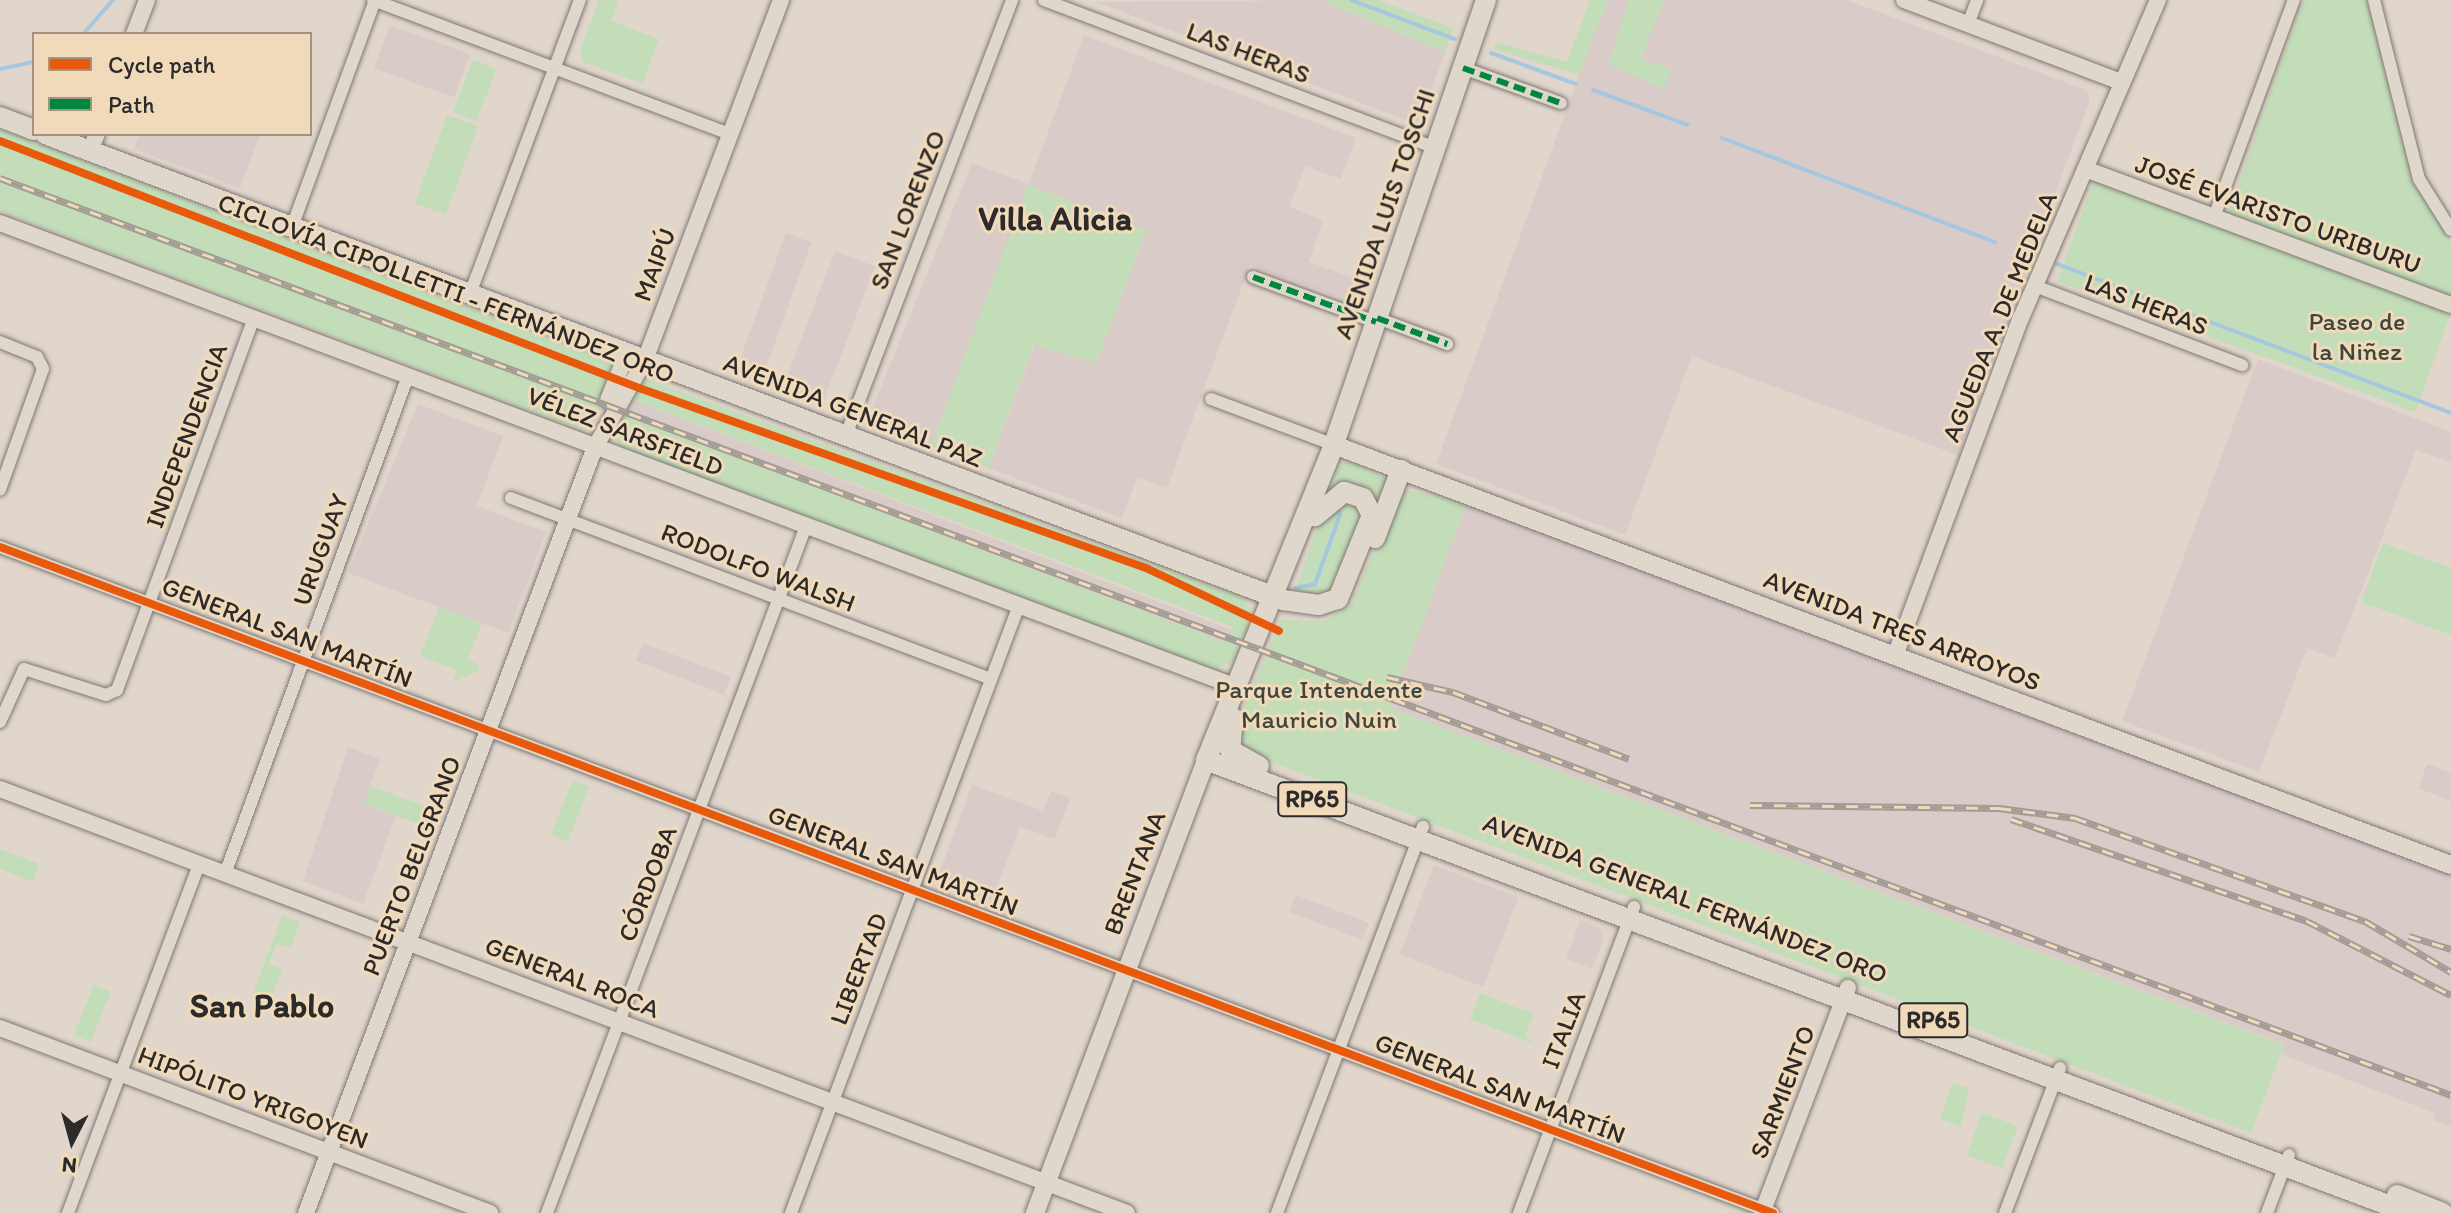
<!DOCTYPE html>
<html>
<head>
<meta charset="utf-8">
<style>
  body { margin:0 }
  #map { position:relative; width:2451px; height:1213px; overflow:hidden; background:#e1d6cc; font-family:Itim,sans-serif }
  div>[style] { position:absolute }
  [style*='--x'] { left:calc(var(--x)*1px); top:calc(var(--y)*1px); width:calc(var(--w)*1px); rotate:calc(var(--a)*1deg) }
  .built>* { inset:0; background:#d9cbc8; transform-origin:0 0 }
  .green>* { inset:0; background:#c3ddb8; transform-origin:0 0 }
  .stream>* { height:4px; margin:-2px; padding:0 2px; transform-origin:2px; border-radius:2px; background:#a6c7e0 }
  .roads { filter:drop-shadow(0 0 2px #7d7873) drop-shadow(0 0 2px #7d7873) }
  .minor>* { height:12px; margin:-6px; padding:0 6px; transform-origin:6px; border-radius:6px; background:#dfd7cb }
  .tertiary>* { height:16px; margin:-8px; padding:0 8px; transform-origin:8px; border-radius:8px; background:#dfd7cb }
  .secondary>* { height:18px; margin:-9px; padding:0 9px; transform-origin:9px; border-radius:9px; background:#dfd7cb }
  .primary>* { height:20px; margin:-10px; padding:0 10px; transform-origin:10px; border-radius:10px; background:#dfd7cb }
  .rail>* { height:7px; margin-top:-3.5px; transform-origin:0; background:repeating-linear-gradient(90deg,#f1dab9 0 12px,#a29c95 0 24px); box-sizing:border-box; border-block:2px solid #a29c95 }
  .quiet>* { height:6px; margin-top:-3px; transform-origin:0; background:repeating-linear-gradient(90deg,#00873e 0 12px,transparent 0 18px) }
  .cycleway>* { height:8px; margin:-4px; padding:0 4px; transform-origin:4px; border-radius:4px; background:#e8590c }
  span { translate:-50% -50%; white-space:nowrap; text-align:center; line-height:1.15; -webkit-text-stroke:6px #f1dab9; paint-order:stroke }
  .shield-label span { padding:2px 6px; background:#f1dab9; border:2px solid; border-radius:6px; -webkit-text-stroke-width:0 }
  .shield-label { font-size:24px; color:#2b2b2b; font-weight:700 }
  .street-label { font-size:26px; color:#2b2b2b }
  .park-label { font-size:26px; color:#3e473e }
  .district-label { font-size:34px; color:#2b2b2b; font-weight:700 }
  .legend { position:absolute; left:32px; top:32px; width:280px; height:104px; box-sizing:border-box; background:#f1dab9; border:2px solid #a29480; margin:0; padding:10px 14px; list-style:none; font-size:24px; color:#2b2b2b }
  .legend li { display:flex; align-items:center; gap:16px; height:40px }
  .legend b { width:40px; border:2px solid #a29480 }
  .north { position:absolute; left:32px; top:1101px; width:80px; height:80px; -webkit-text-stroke:6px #f1dab9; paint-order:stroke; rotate:186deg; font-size:22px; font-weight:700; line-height:32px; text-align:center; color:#2b2b2b }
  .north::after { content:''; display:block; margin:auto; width:28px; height:36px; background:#2b2b2b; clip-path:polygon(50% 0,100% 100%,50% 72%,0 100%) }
</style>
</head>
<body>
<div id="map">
  <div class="built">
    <i style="clip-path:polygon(1321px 0,1445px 52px,1419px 125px,1096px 2px)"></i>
    <i style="clip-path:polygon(1590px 0,1847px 0,2086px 90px,2090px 99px,1958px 455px,1692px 356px,1625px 535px,1436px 464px,1579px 76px)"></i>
    <i style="left:390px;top:25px;width:85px;height:46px;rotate:20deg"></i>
    <i style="clip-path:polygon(1084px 35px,1356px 138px,1341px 179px,1305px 166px,1289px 207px,1323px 220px,1309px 262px,1365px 282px,1358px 304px,1250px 265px,1167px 488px,1137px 477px,1122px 518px,988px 468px,1035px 345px,1096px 362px,1147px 231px,1029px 185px,931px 447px,867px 422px,972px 163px,1029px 184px)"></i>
    <i style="clip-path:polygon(140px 134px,260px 134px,240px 188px,134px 149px)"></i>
    <i style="left:786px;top:233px;width:27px;height:149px;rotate:20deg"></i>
    <i style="left:835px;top:251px;width:43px;height:149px;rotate:21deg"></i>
    <i style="clip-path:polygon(2258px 359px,2451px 432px,2451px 462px,2416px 450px,2335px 658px,2307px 648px,2259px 772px,2122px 721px)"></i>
    <i style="left:625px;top:397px;width:651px;height:17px;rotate:21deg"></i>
    <i style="clip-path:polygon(418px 404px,503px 436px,477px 506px,546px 532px,508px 633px,348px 573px)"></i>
    <i style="clip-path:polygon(1467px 503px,2451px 875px,2451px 1127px,2433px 1120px,2435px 1113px,2281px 1054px,2284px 1044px,1390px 708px)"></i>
    <i style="left:643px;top:643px;width:94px;height:19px;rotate:21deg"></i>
    <i style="clip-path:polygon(348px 747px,380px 759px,364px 804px,396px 816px,363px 904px,303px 881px)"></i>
    <i style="clip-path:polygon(2427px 764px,2451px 773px,2451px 801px,2418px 788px)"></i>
    <i style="clip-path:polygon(972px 785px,1043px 811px,1051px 791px,1070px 798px,1055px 839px,1020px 827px,992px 901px,937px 880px)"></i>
    <i style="left:1434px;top:865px;width:90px;height:96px;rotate:21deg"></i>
    <i style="left:1296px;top:895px;width:78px;height:18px;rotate:21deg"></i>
    <i style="clip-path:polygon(1580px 920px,1600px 928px,1604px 938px,1592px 969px,1566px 959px)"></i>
  </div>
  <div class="green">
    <i style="clip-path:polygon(599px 0,618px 1px,611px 21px,659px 39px,642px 84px,584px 62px,580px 51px)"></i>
    <i style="clip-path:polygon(1321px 0,1379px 0,1453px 28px,1445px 52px)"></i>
    <i style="clip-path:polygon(1590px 0,1608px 0,1579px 75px,1494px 49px,1496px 42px,1567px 62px)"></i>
    <i style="clip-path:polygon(1629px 0,1664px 0,1641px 58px,1671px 69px,1664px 89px,1608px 64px)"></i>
    <i style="clip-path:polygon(2303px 0,2367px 0,2413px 183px,2451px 242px,2451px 298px,2228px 214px)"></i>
    <i style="left:473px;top:60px;width:25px;height:56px;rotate:21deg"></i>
    <i style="left:447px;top:115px;width:33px;height:94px;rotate:20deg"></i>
    <i style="clip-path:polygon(0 129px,609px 361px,615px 372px,594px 422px,585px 431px,0 211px)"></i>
    <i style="left:2094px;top:180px;width:381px;height:108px;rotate:20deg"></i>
    <i style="clip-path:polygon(1028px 185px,1147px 230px,1096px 363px,1034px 345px,988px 468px,931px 447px)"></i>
    <i style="clip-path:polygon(643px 378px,1244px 598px,1252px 614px,1236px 659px,1214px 670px,620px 447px,612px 435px,619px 413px,1227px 643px,1233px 627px,625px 397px)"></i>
    <i style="clip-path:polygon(1348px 461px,1390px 480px,1378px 515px,1330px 490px,1338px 466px)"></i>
    <i style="clip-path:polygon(1408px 490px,1467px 503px,1390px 708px,2284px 1045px,2251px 1133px,1242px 751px,1232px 735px,1281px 620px,1323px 621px,1351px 605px,1394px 502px)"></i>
    <i style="clip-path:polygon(1342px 500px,1365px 510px,1333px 596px,1295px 593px,1320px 519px)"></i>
    <i style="clip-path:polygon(2383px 543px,2451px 568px,2451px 635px,2361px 602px)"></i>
    <i style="clip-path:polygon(439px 607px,482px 623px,468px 660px,480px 665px,478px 671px,453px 682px,457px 670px,420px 656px)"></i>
    <i style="left:573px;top:780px;width:18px;height:59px;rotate:22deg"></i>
    <i style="left:370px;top:786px;width:75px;height:19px;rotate:20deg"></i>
    <i style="clip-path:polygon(0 849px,39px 864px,33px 882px,0 869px)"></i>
    <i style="clip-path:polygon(282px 915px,300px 922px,290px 948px,276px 944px,269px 964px,282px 969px,271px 998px,254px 991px)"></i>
    <i style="left:94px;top:985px;width:18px;height:54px;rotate:22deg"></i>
    <i style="clip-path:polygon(1480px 993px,1534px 1014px,1525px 1035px,1534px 1044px,1470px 1019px)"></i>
    <i style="clip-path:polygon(1953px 1083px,1969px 1088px,1961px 1127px,1940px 1119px)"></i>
    <i style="left:1982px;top:1113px;width:38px;height:45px;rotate:20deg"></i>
  </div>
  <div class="stream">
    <i style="--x:1351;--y:0;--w:111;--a:20.6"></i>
    <i style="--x:83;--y:34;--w:45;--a:-48.6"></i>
    <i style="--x:1491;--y:53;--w:90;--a:20"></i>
    <i style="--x:0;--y:69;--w:35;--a:-12"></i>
    <i style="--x:1593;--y:90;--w:101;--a:20.2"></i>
    <i style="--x:1722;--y:138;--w:292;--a:20.9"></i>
    <i style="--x:2057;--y:264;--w:421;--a:20.7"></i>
    <i style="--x:1295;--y:588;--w:20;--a:-11"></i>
    <i style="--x:1315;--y:584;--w:73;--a:-70.1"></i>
    <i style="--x:1340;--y:515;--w:9;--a:-117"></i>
  </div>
  <div class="roads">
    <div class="minor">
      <i style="--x:373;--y:0;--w:381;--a:20.6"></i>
      <i style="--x:1044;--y:0;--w:418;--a:20.7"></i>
      <i style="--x:2374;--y:0;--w:185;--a:75.9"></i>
      <i style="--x:2419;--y:179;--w:60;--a:57.9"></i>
      <i style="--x:1968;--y:24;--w:26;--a:-69"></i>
      <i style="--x:1463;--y:68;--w:104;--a:19.7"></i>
      <i style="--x:2214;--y:217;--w:231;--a:-69.8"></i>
      <i style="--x:292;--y:227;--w:242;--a:-69.9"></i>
      <i style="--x:1253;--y:277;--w:131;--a:20.1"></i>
      <i style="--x:2035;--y:286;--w:222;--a:20.9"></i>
      <i style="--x:470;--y:294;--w:314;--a:-69.5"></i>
      <i style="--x:1377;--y:318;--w:75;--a:20.4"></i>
      <i style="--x:0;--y:342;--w:40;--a:22"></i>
      <i style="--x:37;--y:357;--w:13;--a:63"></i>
      <i style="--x:43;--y:369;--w:128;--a:109.6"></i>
      <i style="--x:1211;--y:399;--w:131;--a:20.5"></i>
      <i style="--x:846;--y:435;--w:466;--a:-69.1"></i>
      <i style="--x:511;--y:498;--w:513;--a:20.66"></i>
      <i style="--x:0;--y:547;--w:1894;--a:20.59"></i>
      <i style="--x:0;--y:722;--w:58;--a:-65.6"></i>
      <i style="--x:24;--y:669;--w:86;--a:17.6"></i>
      <i style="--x:106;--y:695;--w:12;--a:-24"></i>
      <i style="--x:117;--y:690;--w:396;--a:-69.8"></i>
      <i style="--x:225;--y:874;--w:531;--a:-69.82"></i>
      <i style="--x:68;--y:1213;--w:373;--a:-69.4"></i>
      <i style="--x:547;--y:1213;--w:734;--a:-69.34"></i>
      <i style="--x:791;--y:1213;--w:649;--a:-69.44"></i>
      <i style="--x:1277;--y:1213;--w:413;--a:-69.3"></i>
      <i style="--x:1519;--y:1213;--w:327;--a:-69.4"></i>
      <i style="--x:2005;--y:1213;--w:155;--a:-69.2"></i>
      <i style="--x:2267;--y:1213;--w:62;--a:-69.2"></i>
    </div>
    <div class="tertiary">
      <i style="--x:1904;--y:0;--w:232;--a:20.7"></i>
      <i style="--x:134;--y:34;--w:36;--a:-69"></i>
      <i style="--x:90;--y:151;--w:18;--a:-68"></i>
      <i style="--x:2088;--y:170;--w:387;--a:20.4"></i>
      <i style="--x:0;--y:223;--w:1318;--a:20.57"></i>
      <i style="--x:608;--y:400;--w:51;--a:-68"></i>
      <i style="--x:1895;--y:656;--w:361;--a:-69.6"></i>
      <i style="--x:2021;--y:318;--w:346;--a:-66.7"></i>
      <i style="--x:0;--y:789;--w:1204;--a:20.62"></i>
      <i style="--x:0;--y:1028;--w:524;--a:20.68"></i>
      <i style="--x:306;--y:1213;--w:819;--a:-69.33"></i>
      <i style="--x:595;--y:447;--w:100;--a:-60.1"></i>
      <i style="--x:645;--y:360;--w:385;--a:-69.3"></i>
      <i style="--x:1762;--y:1213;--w:241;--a:-69.1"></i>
    </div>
    <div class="secondary">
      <i style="--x:1334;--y:445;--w:1193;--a:20.61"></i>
      <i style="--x:1035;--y:1213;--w:484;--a:-69.3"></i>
    </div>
    <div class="primary">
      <i style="--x:1486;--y:0;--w:470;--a:108.9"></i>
      <i style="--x:1334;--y:445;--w:340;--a:112.1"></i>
      <i style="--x:1206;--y:760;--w:1285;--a:20.63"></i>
      <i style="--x:0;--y:117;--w:36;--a:21"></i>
      <i style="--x:45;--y:134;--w:1323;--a:20.63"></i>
      <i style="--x:1283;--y:600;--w:36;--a:8"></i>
      <i style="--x:1319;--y:605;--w:20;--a:-18"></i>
      <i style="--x:1338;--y:599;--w:91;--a:-68"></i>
      <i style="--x:1372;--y:515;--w:19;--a:-118"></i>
      <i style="--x:1363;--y:498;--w:20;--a:-162"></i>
      <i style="--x:1344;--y:492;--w:38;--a:140"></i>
      <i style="--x:1375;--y:538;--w:73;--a:-69.1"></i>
      <i style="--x:1233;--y:718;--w:32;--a:95"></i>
      <i style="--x:1230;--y:750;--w:33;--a:29"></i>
      <i style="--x:2397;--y:1195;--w:49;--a:21.4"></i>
    </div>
  </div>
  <div class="rail">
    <i style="--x:0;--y:178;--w:2617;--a:20.51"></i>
    <i style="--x:1387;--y:677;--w:68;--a:12.8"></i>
    <i style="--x:1453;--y:692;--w:188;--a:20.8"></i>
    <i style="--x:1750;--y:805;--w:249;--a:0.7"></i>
    <i style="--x:1999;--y:808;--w:77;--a:7.5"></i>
    <i style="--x:2075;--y:818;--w:308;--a:19.6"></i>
    <i style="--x:2365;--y:921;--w:100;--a:30.7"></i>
    <i style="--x:2011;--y:819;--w:313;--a:19"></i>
    <i style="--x:2307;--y:921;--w:162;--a:27.2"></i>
    <i style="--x:2409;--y:936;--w:44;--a:17.2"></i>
  </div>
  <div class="quiet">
    <i style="--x:1463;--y:68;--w:104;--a:19.7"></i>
    <i style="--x:1253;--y:277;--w:131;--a:20.1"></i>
    <i style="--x:1377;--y:318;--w:75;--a:20.4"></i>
  </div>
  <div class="cycleway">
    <i style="--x:0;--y:141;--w:685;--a:21.13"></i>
    <i style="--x:639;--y:388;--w:538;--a:19.55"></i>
    <i style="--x:1146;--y:568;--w:147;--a:25.3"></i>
    <i style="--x:0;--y:547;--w:1894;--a:20.59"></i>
  </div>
  <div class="shield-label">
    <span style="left:1312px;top:799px">RP65</span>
    <span style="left:1933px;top:1020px">RP65</span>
  </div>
  <div class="street-label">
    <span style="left:1248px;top:53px;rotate:21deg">LAS HERAS</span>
    <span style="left:908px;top:210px;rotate:-69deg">SAN LORENZO</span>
    <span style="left:1385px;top:214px;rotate:-71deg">AVENIDA LUIS TOSCHI</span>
    <span style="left:2278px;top:215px;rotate:20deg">JOSÉ EVARISTO URIBURU</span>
    <span style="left:655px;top:265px;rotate:-69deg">MAIPÚ</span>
    <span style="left:446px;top:289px;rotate:21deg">CICLOVÍA CIPOLLETTI - FERNÁNDEZ ORO</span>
    <span style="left:2146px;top:305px;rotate:21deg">LAS HERAS</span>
    <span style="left:2000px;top:317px;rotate:-68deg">AGUEDA A. DE MEDELA</span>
    <span style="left:853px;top:411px;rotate:21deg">AVENIDA GENERAL PAZ</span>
    <span style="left:625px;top:432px;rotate:21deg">VÉLEZ SARSFIELD</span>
    <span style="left:187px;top:436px;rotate:-70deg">INDEPENDENCIA</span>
    <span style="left:321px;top:550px;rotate:-70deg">URUGUAY</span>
    <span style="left:758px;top:568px;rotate:21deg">RODOLFO WALSH</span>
    <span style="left:1902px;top:631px;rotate:21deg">AVENIDA TRES ARROYOS</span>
    <span style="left:287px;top:633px;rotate:21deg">GENERAL SAN MARTÍN</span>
    <span style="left:893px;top:861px;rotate:21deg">GENERAL SAN MARTÍN</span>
    <span style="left:412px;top:866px;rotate:-69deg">PUERTO BELGRANO</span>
    <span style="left:1135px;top:873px;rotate:-69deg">BRENTANA</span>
    <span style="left:648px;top:884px;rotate:-69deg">CÓRDOBA</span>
    <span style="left:1685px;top:899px;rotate:21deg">AVENIDA GENERAL FERNÁNDEZ ORO</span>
    <span style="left:859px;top:969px;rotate:-69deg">LIBERTAD</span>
    <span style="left:572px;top:978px;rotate:21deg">GENERAL ROCA</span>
    <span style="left:1564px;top:1030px;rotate:-69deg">ITALIA</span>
    <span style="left:1500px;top:1089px;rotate:21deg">GENERAL SAN MARTÍN</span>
    <span style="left:1783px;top:1092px;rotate:-69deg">SARMIENTO</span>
    <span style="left:253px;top:1098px;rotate:21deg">HIPÓLITO YRIGOYEN</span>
  </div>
  <div class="park-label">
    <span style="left:2357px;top:337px">Paseo de<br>la Niñez</span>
    <span style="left:1319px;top:705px">Parque Intendente<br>Mauricio Nuin</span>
  </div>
  <div class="district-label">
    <span style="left:1055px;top:219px">Villa Alicia</span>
    <span style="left:262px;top:1006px">San Pablo</span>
  </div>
  <ul class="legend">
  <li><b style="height:10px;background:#e8590c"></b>Cycle path</li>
  <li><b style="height:10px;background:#00873e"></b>Path</li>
  </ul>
  <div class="north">N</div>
</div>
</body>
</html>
